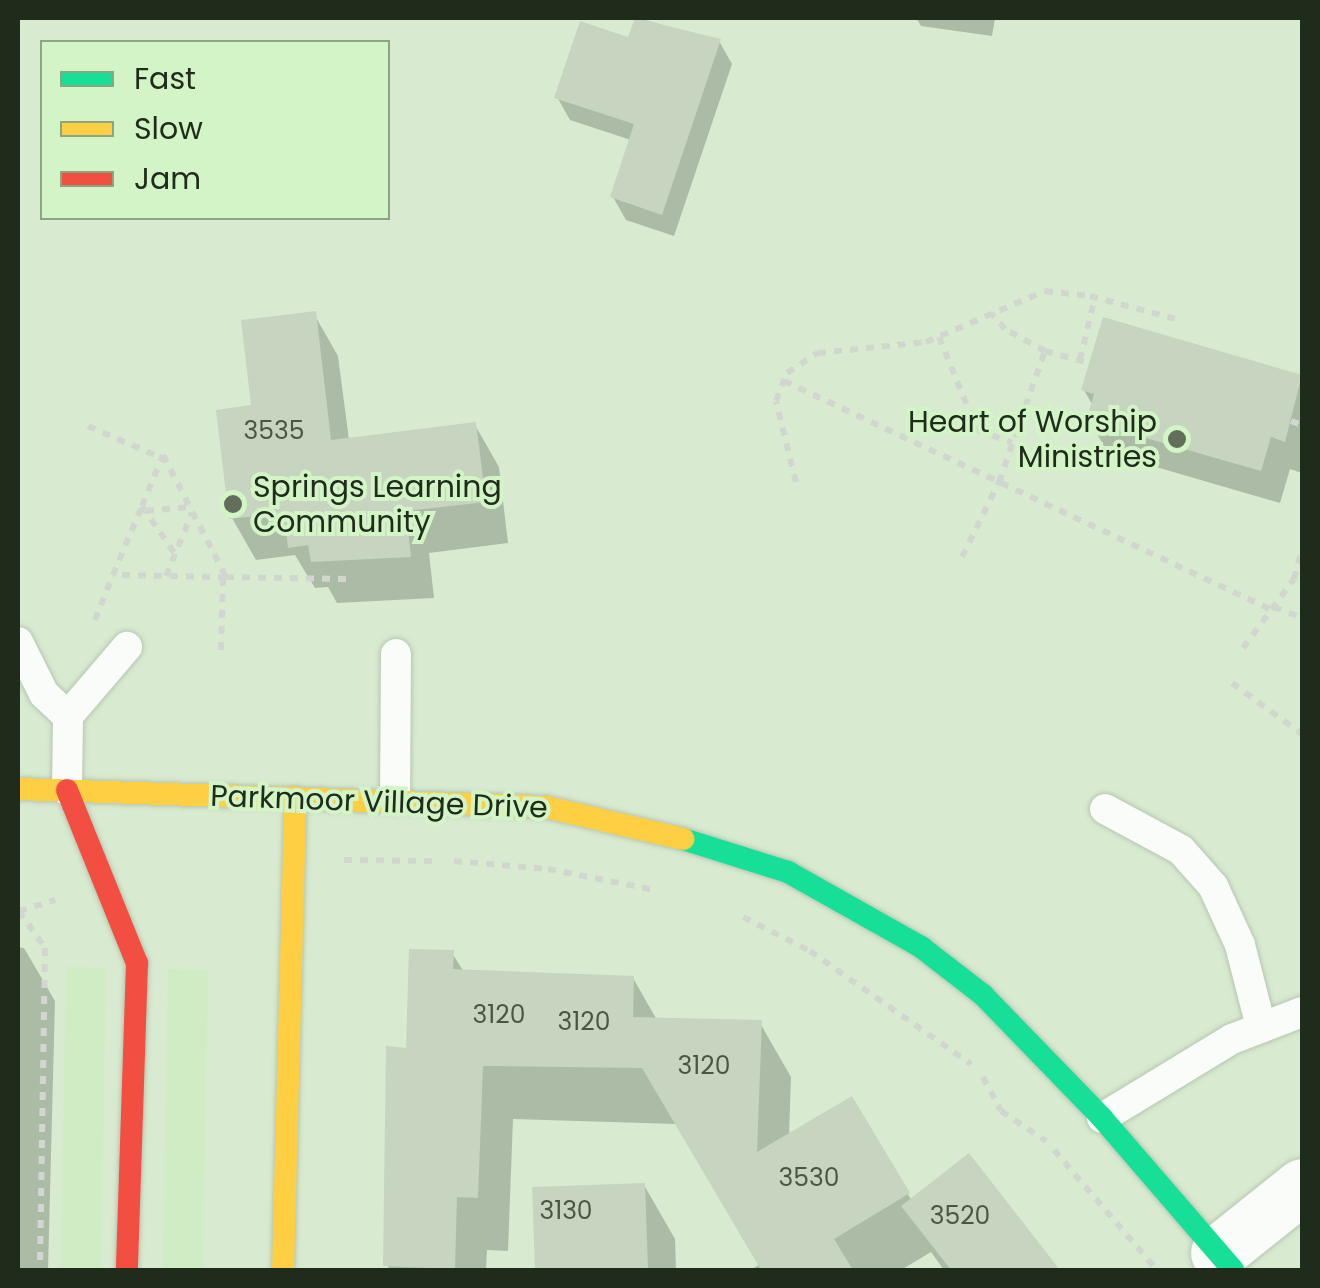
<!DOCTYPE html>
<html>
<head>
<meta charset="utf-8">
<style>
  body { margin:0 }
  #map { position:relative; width:1320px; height:1288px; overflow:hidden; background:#d8ead0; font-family:Poppins,sans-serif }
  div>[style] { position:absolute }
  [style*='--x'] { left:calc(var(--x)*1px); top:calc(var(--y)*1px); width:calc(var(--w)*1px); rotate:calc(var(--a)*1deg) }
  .built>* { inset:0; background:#d0ecc4; transform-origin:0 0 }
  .shadow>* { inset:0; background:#0003 }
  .building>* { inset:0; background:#c6d4c0; transform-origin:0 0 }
  .path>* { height:6px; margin-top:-3px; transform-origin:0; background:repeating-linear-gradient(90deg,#d1d7cf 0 8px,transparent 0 16px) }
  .roads { filter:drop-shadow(0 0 2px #b7c6b1) drop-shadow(0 0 2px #b7c6b1) }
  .lane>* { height:30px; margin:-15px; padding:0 15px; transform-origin:15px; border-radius:15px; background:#f9fcf8 }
  .street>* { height:55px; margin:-27.5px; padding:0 27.5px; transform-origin:27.5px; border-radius:27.5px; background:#f9fcf8 }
  .fast>* { height:22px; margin:-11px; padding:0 11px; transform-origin:11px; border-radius:11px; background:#16e098 }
  .slow>* { height:22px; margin:-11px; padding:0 11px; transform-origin:11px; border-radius:11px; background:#ffcf43 }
  .jam>* { height:22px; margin:-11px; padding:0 11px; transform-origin:11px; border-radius:11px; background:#f24e42 }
  .dots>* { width:28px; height:28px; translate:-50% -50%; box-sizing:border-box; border:5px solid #d3f4c6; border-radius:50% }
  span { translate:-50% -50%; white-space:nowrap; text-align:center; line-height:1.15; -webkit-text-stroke:8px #d3f4c6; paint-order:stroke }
  .number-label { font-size:25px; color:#4a5644 }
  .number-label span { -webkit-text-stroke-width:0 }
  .poi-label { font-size:30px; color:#202c1b }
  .right { translate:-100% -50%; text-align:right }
  .left { translate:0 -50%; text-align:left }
  .street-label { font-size:30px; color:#202c1b }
  .frame { position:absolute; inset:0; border:20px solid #202c1b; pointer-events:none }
  .legend { position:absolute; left:40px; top:40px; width:350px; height:180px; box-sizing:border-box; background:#d3f4c6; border:2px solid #8ba482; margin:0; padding:12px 18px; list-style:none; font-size:30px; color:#202c1b }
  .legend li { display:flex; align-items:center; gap:20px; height:50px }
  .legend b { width:50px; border:2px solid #8ba482 }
</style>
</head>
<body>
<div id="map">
  <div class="built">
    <i style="left:66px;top:967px;width:40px;height:303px;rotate:1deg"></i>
    <i style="left:168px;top:969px;width:40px;height:301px;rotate:1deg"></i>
  </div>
  <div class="shadow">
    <i style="clip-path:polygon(638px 18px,719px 41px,732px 64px,674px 236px,626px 220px,613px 197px,631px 140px,570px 120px,557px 97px,630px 40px)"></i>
    <i style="clip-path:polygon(916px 18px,995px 18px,992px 36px,921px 26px)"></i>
    <i style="clip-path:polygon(314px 314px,338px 356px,349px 440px,475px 425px,499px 467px,508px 543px,429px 553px,434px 598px,337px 603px,328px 587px,315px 588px,295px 555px,256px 560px,232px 518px,254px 407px)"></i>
    <i style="clip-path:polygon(1104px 320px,1302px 378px,1302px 473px,1290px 469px,1280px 503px,1108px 453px,1089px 420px,1093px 406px,1084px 390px)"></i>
    <i style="clip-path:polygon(18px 947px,24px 948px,55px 1001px,48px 1270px,18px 1270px)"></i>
    <i style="clip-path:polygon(452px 953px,464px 972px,633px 978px,657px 1020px,760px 1023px,791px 1077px,789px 1136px,852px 1100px,912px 1201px,1043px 1253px,1053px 1270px,944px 1270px,931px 1252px,901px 1270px,750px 1270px,759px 1265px,676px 1124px,513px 1119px,508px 1251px,487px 1250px,486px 1270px,388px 1270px,408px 1050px)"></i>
    <i style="clip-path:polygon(644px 1185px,675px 1239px,676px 1270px,537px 1270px,535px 1188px)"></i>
  </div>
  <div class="building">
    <i style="clip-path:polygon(635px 18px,721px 39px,662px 215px,610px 197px,634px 124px,554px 98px,580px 21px,628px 37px)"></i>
    <i style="clip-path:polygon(316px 311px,331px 440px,476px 422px,486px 502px,406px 511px,411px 557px,311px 562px,308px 545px,288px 548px,284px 513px,229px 519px,216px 410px,251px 405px,241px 320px)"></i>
    <i style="clip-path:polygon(1103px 317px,1302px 375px,1285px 442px,1271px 437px,1261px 471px,1086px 421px,1094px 394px,1081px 390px)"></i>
    <i style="clip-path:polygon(409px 949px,454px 950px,453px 969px,634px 976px,633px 1017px,762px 1020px,757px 1152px,852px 1096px,910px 1193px,834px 1239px,853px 1270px,761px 1270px,642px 1068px,483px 1066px,478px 1198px,457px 1197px,455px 1269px,383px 1266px,386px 1046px,406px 1048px)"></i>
    <i style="clip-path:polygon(969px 1153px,1060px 1270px,951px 1270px,901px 1206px)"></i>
    <i style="left:645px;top:1183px;width:87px;height:113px;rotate:88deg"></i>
  </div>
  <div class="path">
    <i style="--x:939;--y:337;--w:100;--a:67.8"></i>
    <i style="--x:977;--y:430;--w:37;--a:20"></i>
    <i style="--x:1045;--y:351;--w:46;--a:15.3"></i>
    <i style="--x:1080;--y:360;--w:65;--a:-76.6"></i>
    <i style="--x:784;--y:381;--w:539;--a:25.14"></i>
    <i style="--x:1291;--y:421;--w:12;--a:20"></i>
    <i style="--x:88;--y:426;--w:81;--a:23.4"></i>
    <i style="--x:796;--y:482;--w:83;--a:-103.9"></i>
    <i style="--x:776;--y:401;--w:30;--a:-69"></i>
    <i style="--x:787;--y:373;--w:37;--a:-33"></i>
    <i style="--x:818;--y:353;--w:109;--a:-5.8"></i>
    <i style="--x:926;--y:342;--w:129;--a:-23.2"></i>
    <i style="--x:1045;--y:291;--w:45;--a:6.3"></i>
    <i style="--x:1090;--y:296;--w:92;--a:15.1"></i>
    <i style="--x:142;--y:506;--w:58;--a:55.5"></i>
    <i style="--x:146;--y:511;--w:43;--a:-5.3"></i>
    <i style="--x:962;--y:557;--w:84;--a:-63.7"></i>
    <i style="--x:999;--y:482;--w:139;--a:-70.7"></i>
    <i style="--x:1045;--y:351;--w:46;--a:-151.2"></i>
    <i style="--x:1005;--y:329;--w:21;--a:-131"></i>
    <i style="--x:166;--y:576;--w:68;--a:-67.6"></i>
    <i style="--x:226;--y:577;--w:120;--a:1"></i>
    <i style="--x:1274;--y:607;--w:30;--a:21"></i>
    <i style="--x:95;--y:620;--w:48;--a:-68.2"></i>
    <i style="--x:113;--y:575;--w:75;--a:-67.2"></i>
    <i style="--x:142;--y:506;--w:55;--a:-67.6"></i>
    <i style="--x:163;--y:455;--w:137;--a:62.7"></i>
    <i style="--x:226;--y:577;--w:113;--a:-179"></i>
    <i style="--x:1243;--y:648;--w:86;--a:-53.5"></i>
    <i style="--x:1294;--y:579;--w:30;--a:-75"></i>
    <i style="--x:221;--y:650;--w:73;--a:-88.4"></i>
    <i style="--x:1232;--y:683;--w:87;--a:36.1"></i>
    <i style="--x:344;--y:860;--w:88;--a:0.7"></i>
    <i style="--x:454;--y:861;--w:94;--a:4.9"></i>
    <i style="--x:548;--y:869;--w:109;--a:11.1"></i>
    <i style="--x:19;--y:911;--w:45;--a:54.9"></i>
    <i style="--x:45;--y:948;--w:322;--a:90.9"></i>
    <i style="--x:19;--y:911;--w:38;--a:-17"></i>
    <i style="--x:743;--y:917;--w:75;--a:26.9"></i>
    <i style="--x:810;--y:951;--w:197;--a:35.1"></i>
    <i style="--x:983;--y:1077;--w:38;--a:62"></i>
    <i style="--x:1001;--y:1111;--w:54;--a:33.7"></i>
    <i style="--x:1054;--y:1150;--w:158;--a:49.4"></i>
  </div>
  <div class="roads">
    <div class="lane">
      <i style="--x:18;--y:642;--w:58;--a:63.4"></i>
      <i style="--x:44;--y:694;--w:33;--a:43"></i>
      <i style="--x:67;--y:790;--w:74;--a:-89.2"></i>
      <i style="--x:68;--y:716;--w:91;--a:-49.5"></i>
      <i style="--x:395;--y:799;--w:145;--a:-89.6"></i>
      <i style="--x:1105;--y:809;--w:86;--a:28.3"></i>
      <i style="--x:1181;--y:850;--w:48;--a:48.4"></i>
      <i style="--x:1213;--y:886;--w:65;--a:65.4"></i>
      <i style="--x:1240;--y:945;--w:85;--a:75.6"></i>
      <i style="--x:1102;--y:1118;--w:152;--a:-31.3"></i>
      <i style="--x:1232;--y:1039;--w:75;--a:-21.1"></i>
    </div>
    <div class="street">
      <i style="--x:1218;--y:1253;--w:107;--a:-38.6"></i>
    </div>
    <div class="fast">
      <i style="--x:683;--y:839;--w:110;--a:17.4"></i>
      <i style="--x:788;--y:872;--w:153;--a:29.4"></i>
      <i style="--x:921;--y:947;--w:78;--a:37.7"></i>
      <i style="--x:983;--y:995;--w:171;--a:45.9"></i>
      <i style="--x:1102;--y:1118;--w:201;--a:49.2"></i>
    </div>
    <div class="slow">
      <i style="--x:18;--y:789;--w:528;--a:1.95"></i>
      <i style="--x:546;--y:807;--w:141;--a:13.1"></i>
      <i style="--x:283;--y:1270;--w:473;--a:-88.5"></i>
    </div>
    <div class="jam">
      <i style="--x:67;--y:790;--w:187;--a:68"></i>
      <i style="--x:137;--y:963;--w:307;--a:91.9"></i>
    </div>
  </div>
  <div class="dots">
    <i style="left:1177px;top:439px;background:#606e5a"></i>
    <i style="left:233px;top:504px;background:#606e5a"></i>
  </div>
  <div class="number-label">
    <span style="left:274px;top:431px">3535</span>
    <span style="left:499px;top:1015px">3120</span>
    <span style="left:584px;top:1022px">3120</span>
    <span style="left:704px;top:1066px">3120</span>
    <span style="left:809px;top:1178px">3530</span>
    <span style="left:566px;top:1211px">3130</span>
    <span style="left:960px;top:1216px">3520</span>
  </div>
  <div class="poi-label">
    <span class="right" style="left:1157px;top:439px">Heart of Worship<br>Ministries</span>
    <span class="left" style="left:253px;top:504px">Springs Learning<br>Community</span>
  </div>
  <div class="street-label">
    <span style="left:379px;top:802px;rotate:2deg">Parkmoor Village Drive</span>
  </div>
  <div class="frame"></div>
  <ul class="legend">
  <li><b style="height:12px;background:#16e098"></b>Fast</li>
  <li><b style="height:12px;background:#ffcf43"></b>Slow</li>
  <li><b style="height:12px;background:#f24e42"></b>Jam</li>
  </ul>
</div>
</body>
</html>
